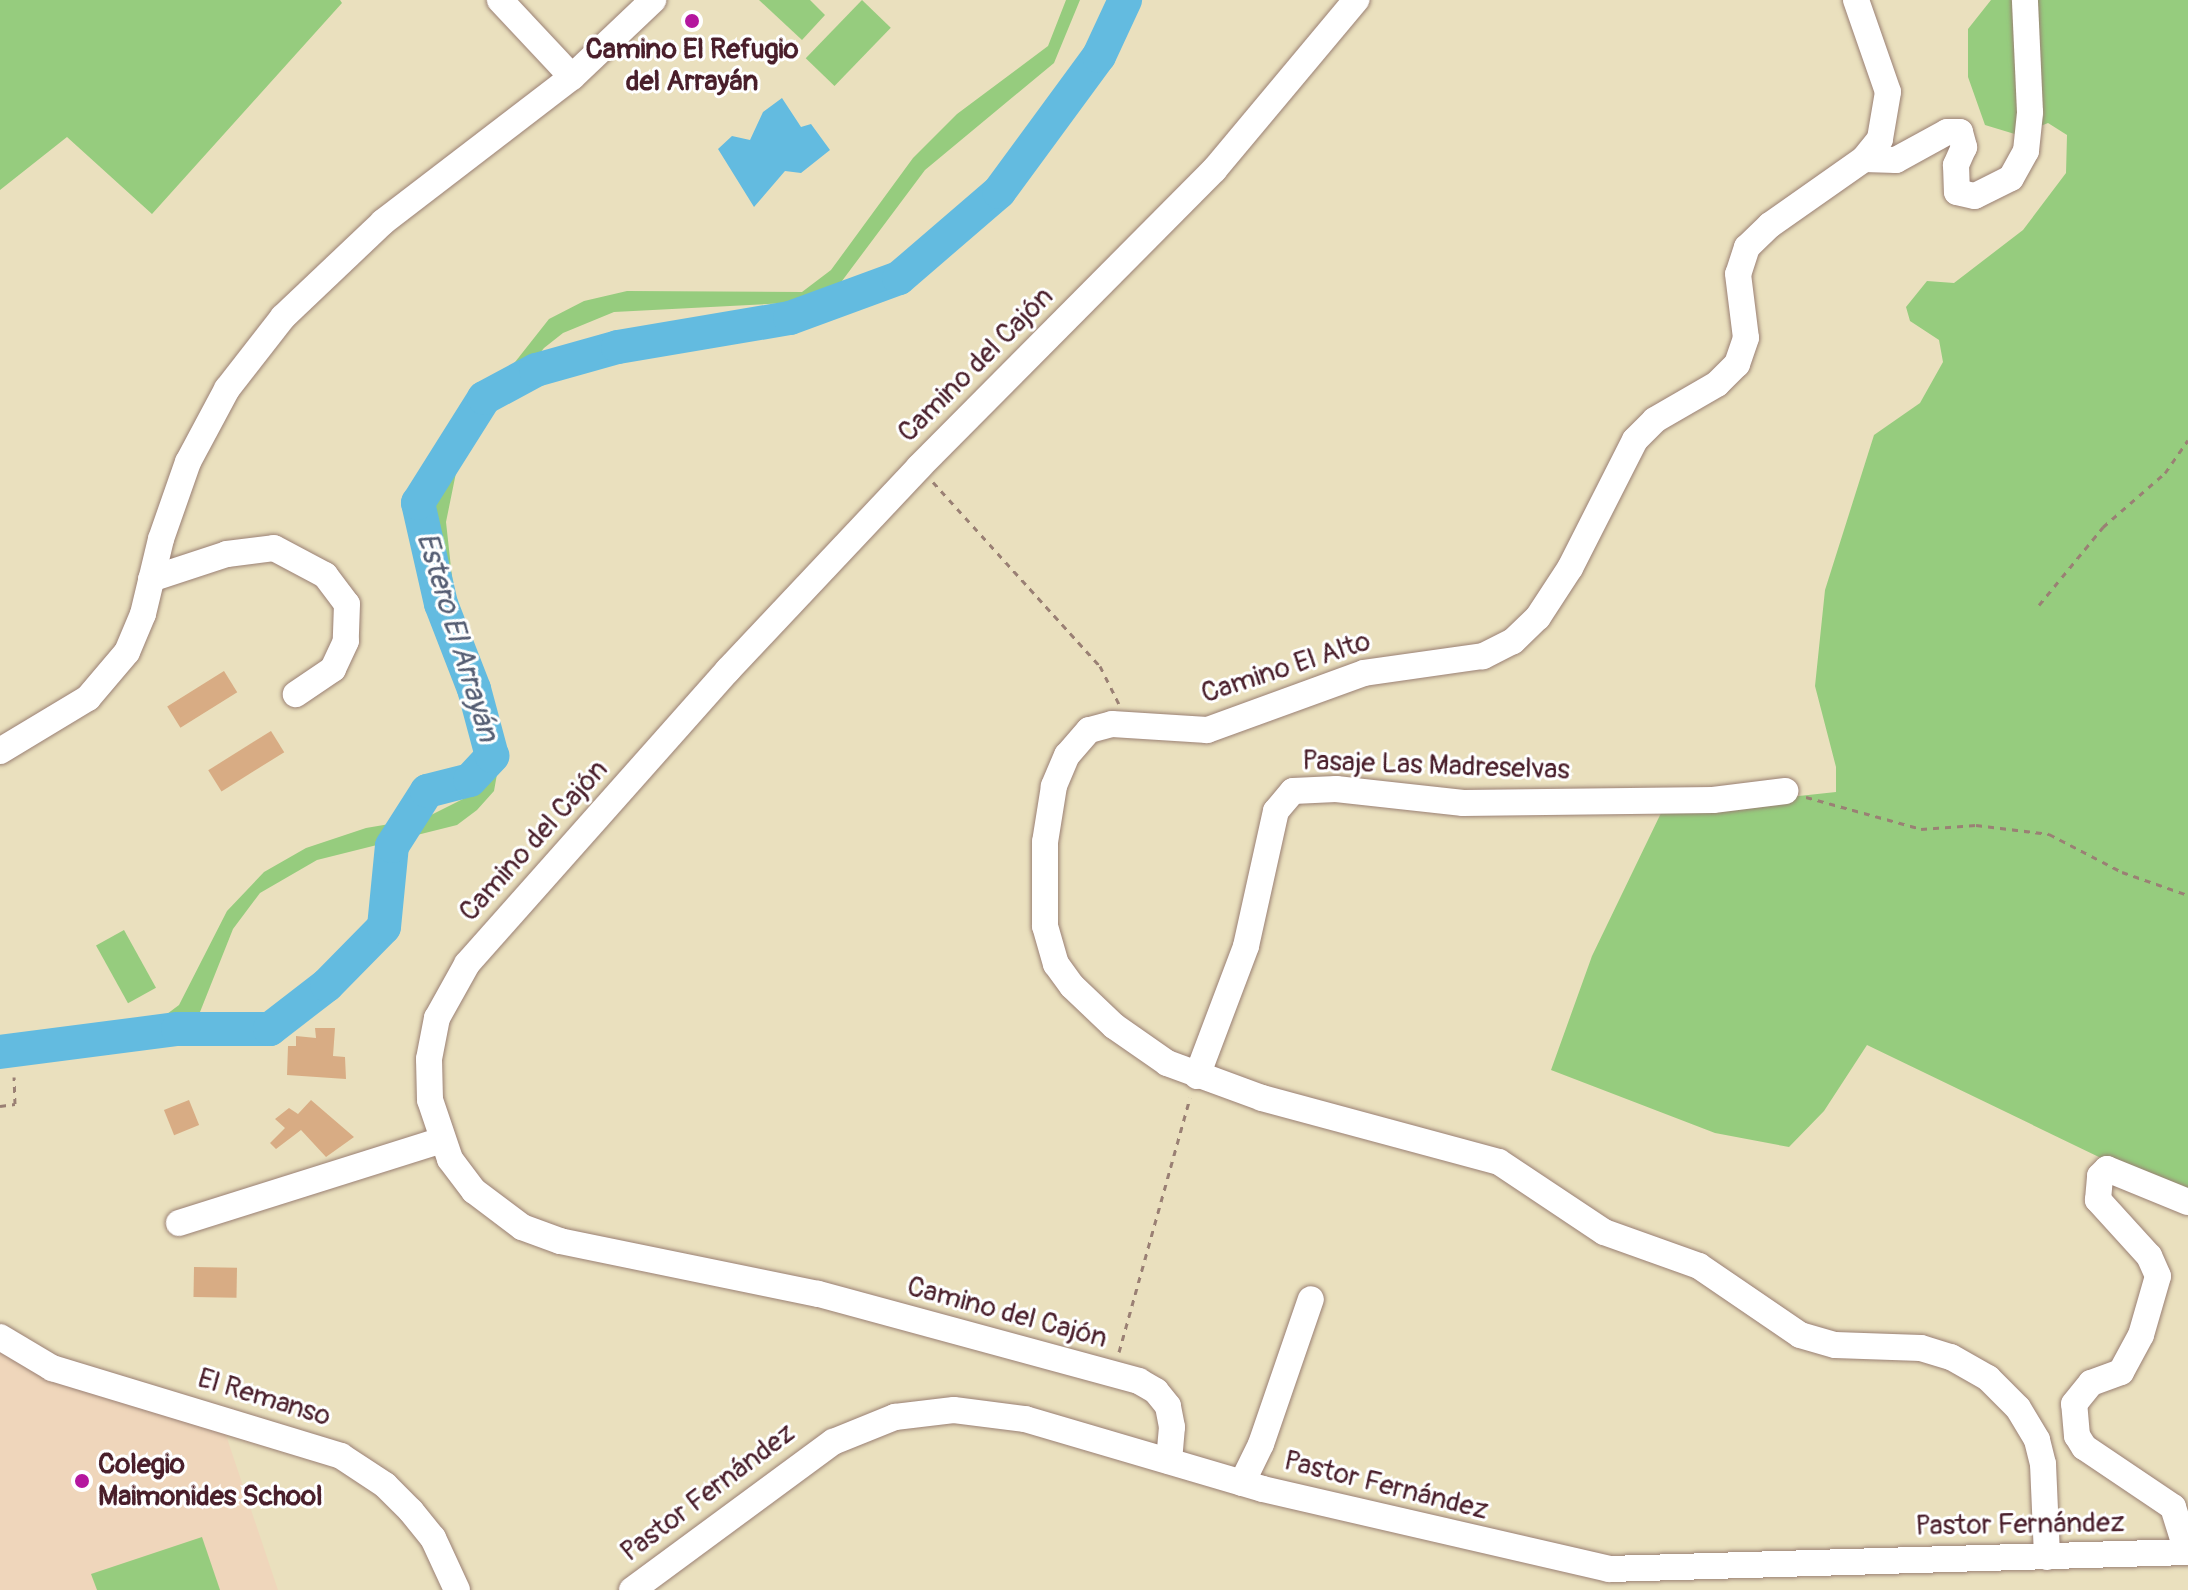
<!DOCTYPE html>
<html>
<head>
<meta charset="utf-8">
<style>
  body { margin:0 }
  #map { position:relative; width:2188px; height:1590px; overflow:hidden; background:#eae0be; font-family:Pangolin,sans-serif }
  div>[style] { position:absolute }
  [style*='--x'] { left:calc(var(--x)*1px); top:calc(var(--y)*1px); width:calc(var(--w)*1px); rotate:calc(var(--a)*1deg) }
  .built>* { inset:0; background:#efd6bb }
  .green>* { inset:0; background:#96cc7e; transform-origin:0 0 }
  .water>* { inset:0; background:#63bbe0 }
  .river>* { height:34px; margin:-17px; padding:0 17px; transform-origin:17px; border-radius:17px; background:#63bbe0 }
  .building>* { inset:0; background:#d8ac84; transform-origin:0 0 }
  .path>* { height:3px; margin-top:-1.5px; transform-origin:0; background:repeating-linear-gradient(90deg,#9a8074 0 6px,transparent 0 12px) }
  .roads { filter:drop-shadow(0 0 2px #9a8074) drop-shadow(0 0 2px #9a8074) }
  .minor>* { height:26px; margin:-13px; padding:0 13px; transform-origin:13px; border-radius:13px; background:#fff }
  .dots>* { width:22px; height:22px; translate:-50% -50%; box-sizing:border-box; border:4px solid #fff; border-radius:50% }
  span { translate:-50% -50%; white-space:nowrap; text-align:center; line-height:1.15; -webkit-text-stroke:6px #fff; paint-order:stroke }
  .poi-label { font-size:28px; color:#4a1f2b; font-weight:700 }
  .left { translate:0 -50%; text-align:left }
  .street-label { font-size:28px; color:#4a1f2b }
  .water-label { font-size:30px; color:#545d73; font-style:italic }
</style>
</head>
<body>
<div id="map">
  <div class="built">
    <i style="clip-path:polygon(0 1339px,224px 1429px,278px 1590px,0 1590px)"></i>
  </div>
  <div class="green">
    <i style="clip-path:polygon(0 0,340px 0,342px 3px,152px 214px,67px 137px,0 190px)"></i>
    <i style="clip-path:polygon(759px 0,810px 0,825px 15px,802px 40px)"></i>
    <i style="left:862px;top:0;width:40px;height:81px;rotate:44deg"></i>
    <i style="clip-path:polygon(1066px 0,1080px 0,1054px 63px,925px 170px,827px 301px,614px 312px,563px 333px,544px 348px,485px 422px,458px 463px,446px 522px,457px 622px,490px 698px,502px 746px,494px 791px,477px 810px,457px 825px,317px 860px,260px 893px,233px 929px,200px 1012px,161px 1038px,0 1064px,0 1046px,71px 1041px,155px 1023px,179px 1005px,227px 911px,264px 872px,306px 848px,366px 828px,425px 818px,465px 798px,480px 778px,485px 728px,448px 636px,431px 533px,439px 465px,455px 438px,549px 319px,584px 301px,627px 291px,802px 292px,831px 270px,913px 158px,957px 114px,1048px 46px)"></i>
    <i style="clip-path:polygon(1991px 0,2188px 0,2188px 1210px,2186px 1199px,1867px 1045px,1824px 1111px,1789px 1147px,1715px 1133px,1551px 1070px,1592px 956px,1662px 811px,1836px 792px,1836px 767px,1815px 686px,1825px 590px,1874px 435px,1920px 403px,1943px 362px,1939px 340px,1910px 321px,1906px 307px,1927px 281px,1954px 283px,2023px 230px,2066px 173px,2067px 135px,2048px 123px,2018px 135px,1985px 125px,1968px 77px,1968px 29px)"></i>
    <i style="left:124px;top:930px;width:66px;height:32px;rotate:61deg"></i>
    <i style="clip-path:polygon(202px 1537px,220px 1590px,97px 1590px,91px 1574px)"></i>
  </div>
  <div class="water">
    <i style="clip-path:polygon(782px 98px,801px 127px,811px 124px,830px 150px,801px 173px,785px 171px,754px 207px,718px 149px,732px 136px,750px 140px,763px 112px)"></i>
  </div>
  <div class="river">
    <i style="--x:0;--y:1052;--w:179;--a:-7.4"></i>
    <i style="--x:178;--y:1029;--w:92;--a:0"></i>
    <i style="--x:270;--y:1029;--w:72;--a:-37.7"></i>
    <i style="--x:327;--y:985;--w:81;--a:-45.5"></i>
    <i style="--x:384;--y:927;--w:81;--a:-84.4"></i>
    <i style="--x:392;--y:846;--w:65;--a:-57.5"></i>
    <i style="--x:427;--y:791;--w:44;--a:-14.3"></i>
    <i style="--x:470;--y:780;--w:33;--a:-47"></i>
    <i style="--x:492;--y:756;--w:69;--a:-105"></i>
    <i style="--x:474;--y:689;--w:91;--a:-111.2"></i>
    <i style="--x:441;--y:604;--w:104;--a:-102.8"></i>
    <i style="--x:418;--y:503;--w:124;--a:-57.8"></i>
    <i style="--x:484;--y:398;--w:59;--a:-28.3"></i>
    <i style="--x:536;--y:370;--w:85;--a:-15.7"></i>
    <i style="--x:618;--y:347;--w:174;--a:-9.6"></i>
    <i style="--x:790;--y:318;--w:116;--a:-20.2"></i>
    <i style="--x:899;--y:278;--w:132;--a:-40.7"></i>
    <i style="--x:999;--y:192;--w:169;--a:-53.7"></i>
    <i style="--x:1099;--y:56;--w:62;--a:-65.1"></i>
  </div>
  <div class="building">
    <i style="left:224px;top:671px;width:25px;height:67px;rotate:58deg"></i>
    <i style="left:271px;top:731px;width:25px;height:74px;rotate:58deg"></i>
    <i style="clip-path:polygon(315px 1028px,335px 1028px,333px 1056px,345px 1057px,346px 1079px,287px 1075px,288px 1046px,296px 1046px,296px 1036px,316px 1038px)"></i>
    <i style="left:189px;top:1100px;width:27px;height:27px;rotate:68deg"></i>
    <i style="clip-path:polygon(311px 1100px,354px 1137px,326px 1157px,301px 1130px,276px 1149px,270px 1143px,285px 1128px,275px 1119px,289px 1108px,298px 1114px)"></i>
    <i style="left:194px;top:1267px;width:43px;height:30px;rotate:1deg"></i>
  </div>
  <div class="path">
    <i style="--x:933;--y:482;--w:248;--a:47.8"></i>
    <i style="--x:1100;--y:666;--w:42;--a:63.4"></i>
    <i style="--x:2039;--y:605;--w:101;--a:-50.6"></i>
    <i style="--x:2103;--y:527;--w:82;--a:-41.1"></i>
    <i style="--x:2165;--y:473;--w:40;--a:-55.1"></i>
    <i style="--x:1806;--y:797;--w:119;--a:15.5"></i>
    <i style="--x:1921;--y:829;--w:55;--a:-4.2"></i>
    <i style="--x:1976;--y:825;--w:74;--a:7"></i>
    <i style="--x:2049;--y:834;--w:82;--a:27.5"></i>
    <i style="--x:2122;--y:872;--w:70;--a:19.2"></i>
    <i style="--x:0;--y:1106;--w:15;--a:-8"></i>
    <i style="--x:15;--y:1104;--w:27;--a:-92"></i>
    <i style="--x:1119;--y:1352;--w:264;--a:-74.4"></i>
  </div>
  <div class="roads">
    <div class="minor">
      <i style="--x:500;--y:0;--w:105;--a:46.9"></i>
      <i style="--x:1856;--y:0;--w:97;--a:70.8"></i>
      <i style="--x:1888;--y:92;--w:48;--a:99.7"></i>
      <i style="--x:1880;--y:139;--w:26;--a:129"></i>
      <i style="--x:1864;--y:159;--w:115;--a:144.9"></i>
      <i style="--x:1770;--y:225;--w:32;--a:136"></i>
      <i style="--x:1747;--y:247;--w:28;--a:108"></i>
      <i style="--x:1738;--y:274;--w:64;--a:82.9"></i>
      <i style="--x:1746;--y:338;--w:28;--a:109"></i>
      <i style="--x:1737;--y:364;--w:28;--a:135"></i>
      <i style="--x:1717;--y:384;--w:72;--a:149.9"></i>
      <i style="--x:1655;--y:420;--w:28;--a:135"></i>
      <i style="--x:1635;--y:440;--w:144;--a:116.9"></i>
      <i style="--x:1570;--y:568;--w:59;--a:123.1"></i>
      <i style="--x:1538;--y:617;--w:35;--a:136"></i>
      <i style="--x:1513;--y:641;--w:34;--a:153"></i>
      <i style="--x:1483;--y:656;--w:120;--a:171.9"></i>
      <i style="--x:1364;--y:673;--w:167;--a:160"></i>
      <i style="--x:1207;--y:730;--w:95;--a:-176.4"></i>
      <i style="--x:1112;--y:724;--w:24;--a:165"></i>
      <i style="--x:1089;--y:730;--w:33;--a:131"></i>
      <i style="--x:1067;--y:755;--w:34;--a:113"></i>
      <i style="--x:1054;--y:786;--w:57;--a:99.1"></i>
      <i style="--x:1045;--y:842;--w:84;--a:90"></i>
      <i style="--x:1045;--y:926;--w:40;--a:74"></i>
      <i style="--x:1056;--y:964;--w:27;--a:54"></i>
      <i style="--x:1072;--y:986;--w:58;--a:43.6"></i>
      <i style="--x:1114;--y:1026;--w:65;--a:34.9"></i>
      <i style="--x:1167;--y:1063;--w:101;--a:20.2"></i>
      <i style="--x:1262;--y:1098;--w:245;--a:15.1"></i>
      <i style="--x:1499;--y:1162;--w:126;--a:33.7"></i>
      <i style="--x:1604;--y:1232;--w:101;--a:19.7"></i>
      <i style="--x:1699;--y:1266;--w:122;--a:34.3"></i>
      <i style="--x:1800;--y:1335;--w:36;--a:16"></i>
      <i style="--x:1835;--y:1345;--w:86;--a:2"></i>
      <i style="--x:1921;--y:1348;--w:31;--a:17"></i>
      <i style="--x:1951;--y:1357;--w:43;--a:29.6"></i>
      <i style="--x:1988;--y:1378;--w:42;--a:45"></i>
      <i style="--x:2018;--y:1408;--w:37;--a:59"></i>
      <i style="--x:2037;--y:1440;--w:25;--a:76"></i>
      <i style="--x:2043;--y:1464;--w:93;--a:87.5"></i>
      <i style="--x:1864;--y:159;--w:32;--a:2"></i>
      <i style="--x:1896;--y:160;--w:58;--a:-28.8"></i>
      <i style="--x:1947;--y:132;--w:13;--a:0"></i>
      <i style="--x:1960;--y:132;--w:16;--a:75"></i>
      <i style="--x:1964;--y:147;--w:20;--a:114"></i>
      <i style="--x:1956;--y:165;--w:27;--a:88"></i>
      <i style="--x:1957;--y:192;--w:18;--a:13"></i>
      <i style="--x:1975;--y:196;--w:40;--a:-26.6"></i>
      <i style="--x:2011;--y:178;--w:31;--a:-61"></i>
      <i style="--x:2026;--y:151;--w:39;--a:-84"></i>
      <i style="--x:2030;--y:112;--w:112;--a:-92.6"></i>
      <i style="--x:151;--y:579;--w:80;--a:-18.2"></i>
      <i style="--x:227;--y:554;--w:47;--a:-7.3"></i>
      <i style="--x:274;--y:548;--w:58;--a:27.9"></i>
      <i style="--x:325;--y:575;--w:36;--a:53"></i>
      <i style="--x:347;--y:604;--w:37;--a:92"></i>
      <i style="--x:346;--y:641;--w:31;--a:115"></i>
      <i style="--x:333;--y:669;--w:45;--a:146"></i>
      <i style="--x:0;--y:751;--w:103;--a:-31.1"></i>
      <i style="--x:88;--y:698;--w:60;--a:-49.7"></i>
      <i style="--x:127;--y:652;--w:41;--a:-67.2"></i>
      <i style="--x:143;--y:614;--w:77;--a:-76.5"></i>
      <i style="--x:161;--y:539;--w:82;--a:-70.7"></i>
      <i style="--x:188;--y:462;--w:83;--a:-61.9"></i>
      <i style="--x:227;--y:389;--w:91;--a:-52.1"></i>
      <i style="--x:283;--y:317;--w:138;--a:-43.5"></i>
      <i style="--x:383;--y:222;--w:238;--a:-37.5"></i>
      <i style="--x:572;--y:77;--w:112;--a:-43.5"></i>
      <i style="--x:1197;--y:1076;--w:139;--a:-69.3"></i>
      <i style="--x:1246;--y:946;--w:138;--a:-77.5"></i>
      <i style="--x:1276;--y:811;--w:26;--a:-50"></i>
      <i style="--x:1293;--y:791;--w:43;--a:-2.7"></i>
      <i style="--x:1336;--y:789;--w:128;--a:6.3"></i>
      <i style="--x:1463;--y:803;--w:250;--a:-0.7"></i>
      <i style="--x:1713;--y:800;--w:73;--a:-7.1"></i>
      <i style="--x:179;--y:1223;--w:276;--a:-17.5"></i>
      <i style="--x:0;--y:1337;--w:61;--a:30.8"></i>
      <i style="--x:52;--y:1368;--w:302;--a:16.9"></i>
      <i style="--x:341;--y:1456;--w:53;--a:33.4"></i>
      <i style="--x:385;--y:1485;--w:37;--a:45"></i>
      <i style="--x:411;--y:1511;--w:35;--a:51"></i>
      <i style="--x:433;--y:1538;--w:57;--a:65.2"></i>
      <i style="--x:1169;--y:1461;--w:34;--a:-85"></i>
      <i style="--x:1172;--y:1427;--w:21;--a:-101"></i>
      <i style="--x:1168;--y:1406;--w:19;--a:-129"></i>
      <i style="--x:1156;--y:1391;--w:20;--a:-150"></i>
      <i style="--x:1139;--y:1381;--w:333;--a:-164.8"></i>
      <i style="--x:818;--y:1294;--w:263;--a:-168.4"></i>
      <i style="--x:560;--y:1241;--w:40;--a:-159.8"></i>
      <i style="--x:522;--y:1227;--w:60;--a:-143.1"></i>
      <i style="--x:474;--y:1191;--w:40;--a:-127"></i>
      <i style="--x:450;--y:1159;--w:62;--a:-108.7"></i>
      <i style="--x:430;--y:1100;--w:41;--a:-91.4"></i>
      <i style="--x:429;--y:1059;--w:42;--a:-79"></i>
      <i style="--x:437;--y:1018;--w:62;--a:-60.9"></i>
      <i style="--x:467;--y:964;--w:393;--a:-48.4"></i>
      <i style="--x:728;--y:670;--w:279;--a:-46.7"></i>
      <i style="--x:919;--y:467;--w:419;--a:-45.2"></i>
      <i style="--x:1214;--y:170;--w:222;--a:-50.1"></i>
      <i style="--x:1242;--y:1483;--w:43;--a:-64"></i>
      <i style="--x:1261;--y:1444;--w:153;--a:-71"></i>
      <i style="--x:2187;--y:1552;--w:47;--a:-107.3"></i>
      <i style="--x:2173;--y:1507;--w:107;--a:-146"></i>
      <i style="--x:2084;--y:1447;--w:13;--a:-122"></i>
      <i style="--x:2077;--y:1436;--w:32;--a:-95"></i>
      <i style="--x:2074;--y:1404;--w:27;--a:-51"></i>
      <i style="--x:2091;--y:1383;--w:32;--a:-20"></i>
      <i style="--x:2121;--y:1372;--w:42;--a:-61.6"></i>
      <i style="--x:2141;--y:1335;--w:61;--a:-73.9"></i>
      <i style="--x:2158;--y:1276;--w:22;--a:-114"></i>
      <i style="--x:2149;--y:1256;--w:76;--a:-132.3"></i>
      <i style="--x:2098;--y:1200;--w:24;--a:-85"></i>
      <i style="--x:2100;--y:1176;--w:10;--a:-45"></i>
      <i style="--x:2107;--y:1169;--w:87;--a:22.2"></i>
      <i style="--x:632;--y:1590;--w:250;--a:-36.4"></i>
      <i style="--x:833;--y:1442;--w:67;--a:-22"></i>
      <i style="--x:895;--y:1417;--w:59;--a:-6.8"></i>
      <i style="--x:954;--y:1410;--w:72;--a:7.2"></i>
      <i style="--x:1025;--y:1419;--w:248;--a:16.4"></i>
      <i style="--x:1263;--y:1489;--w:355;--a:13"></i>
      <i style="--x:1609;--y:1569;--w:579;--a:-1.68"></i>
    </div>
  </div>
  <div class="dots">
    <i style="left:692px;top:21px;background:#b5179e"></i>
    <i style="left:82px;top:1481px;background:#b5179e"></i>
  </div>
  <div class="poi-label">
    <span style="left:692px;top:66px">Camino El Refugio<br>del Arrayán</span>
    <span class="left" style="left:98px;top:1481px">Colegio<br>Maimonides School</span>
  </div>
  <div class="street-label">
    <span style="left:976px;top:365px;rotate:-45deg">Camino del Cajón</span>
    <span style="left:1286px;top:668px;rotate:-18deg">Camino El Alto</span>
    <span style="left:1436px;top:766px;rotate:2deg">Pasaje Las Madreselvas</span>
    <span style="left:534px;top:841px;rotate:-48deg">Camino del Cajón</span>
    <span style="left:1007px;top:1313px;rotate:15deg">Camino del Cajón</span>
    <span style="left:264px;top:1398px;rotate:17deg">El Remanso</span>
    <span style="left:1386px;top:1486px;rotate:14deg">Pastor Fernández</span>
    <span style="left:708px;top:1493px;rotate:-37deg">Pastor Fernández</span>
    <span style="left:2020px;top:1525px;rotate:-1deg">Pastor Fernández</span>
  </div>
  <div class="water-label">
    <span style="left:457px;top:637px;rotate:73deg">Estero El Arrayán</span>
  </div>
</div>
</body>
</html>
